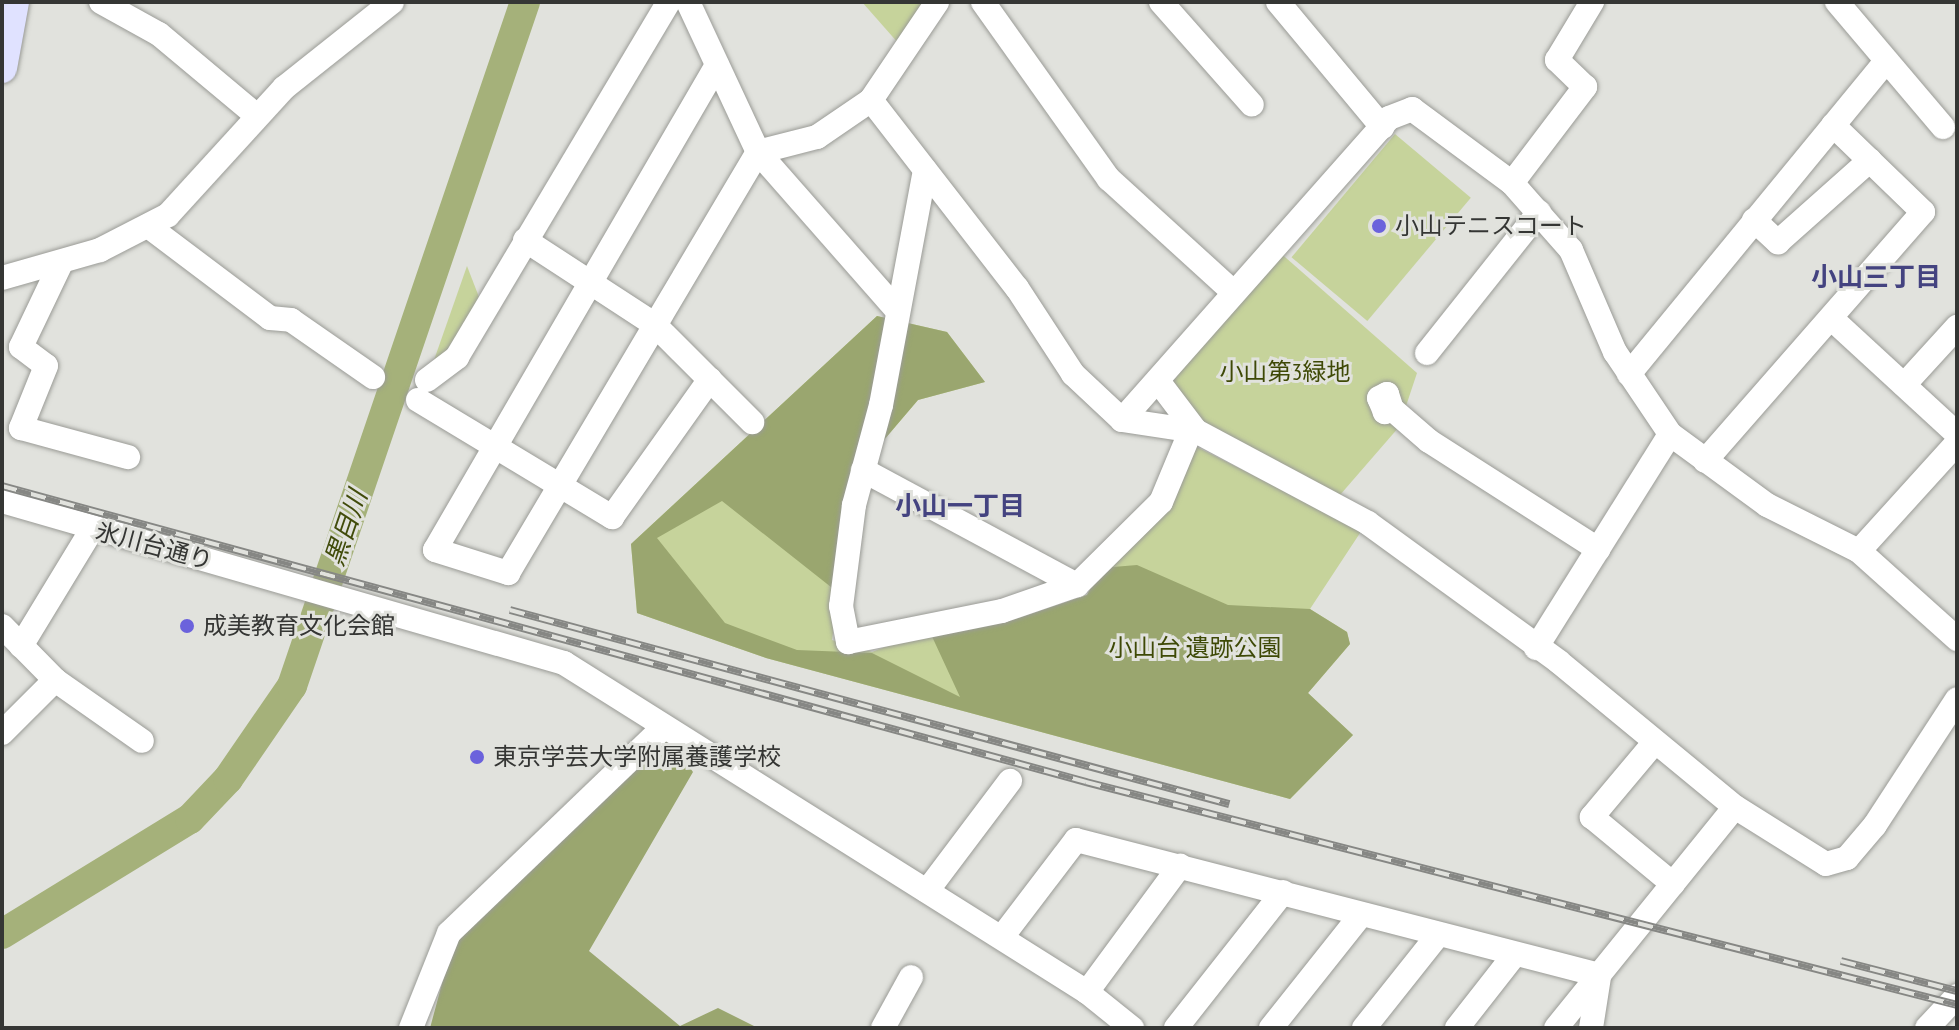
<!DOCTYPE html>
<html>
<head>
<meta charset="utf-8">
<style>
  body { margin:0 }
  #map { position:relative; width:1959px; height:1030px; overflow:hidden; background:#e1e2dd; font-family:"PT Sans Narrow","Noto Sans JP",sans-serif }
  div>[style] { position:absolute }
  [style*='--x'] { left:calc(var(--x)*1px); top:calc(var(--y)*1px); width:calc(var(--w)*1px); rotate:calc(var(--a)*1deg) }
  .green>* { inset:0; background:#c6d39b; transform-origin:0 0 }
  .forest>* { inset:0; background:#9aa66f }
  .river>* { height:30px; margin:-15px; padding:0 15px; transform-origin:15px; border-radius:15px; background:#a5b17a }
  .roads { filter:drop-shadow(0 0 2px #9a9b96) drop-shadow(0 0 2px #9a9b96) }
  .minor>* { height:24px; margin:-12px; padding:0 12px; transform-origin:12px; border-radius:12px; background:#fff }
  .major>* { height:30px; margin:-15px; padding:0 15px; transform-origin:15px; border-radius:15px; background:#e0e2ff }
  .rail>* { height:8px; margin-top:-4px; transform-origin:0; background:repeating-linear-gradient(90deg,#e1e2dd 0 15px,#868784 0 30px); box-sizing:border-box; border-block:2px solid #868784 }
  .dots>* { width:22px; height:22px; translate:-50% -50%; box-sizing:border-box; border:4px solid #e1e2dd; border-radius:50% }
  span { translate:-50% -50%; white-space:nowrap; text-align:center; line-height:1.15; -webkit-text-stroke:6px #e1e2dd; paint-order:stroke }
  .poi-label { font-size:24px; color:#353634 }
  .left { translate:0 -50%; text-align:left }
  .park-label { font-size:24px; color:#3e4906 }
  .street-label { font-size:24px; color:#353634 }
  .neighbourhood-label { font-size:26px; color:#444380; font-weight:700 }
  .water-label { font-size:26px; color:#414c0b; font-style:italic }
  .frame { position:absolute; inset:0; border:4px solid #353634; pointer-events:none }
</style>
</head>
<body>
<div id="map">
  <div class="green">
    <i style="clip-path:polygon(862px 2px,930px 2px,899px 44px)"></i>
    <i style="left:1395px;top:134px;width:99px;height:161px;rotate:40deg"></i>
    <i style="clip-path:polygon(1277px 250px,1417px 373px,1399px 427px,1340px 495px,1201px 423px,1170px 385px)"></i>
    <i style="clip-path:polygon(467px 266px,484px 310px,427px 380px)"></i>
    <i style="clip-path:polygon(877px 316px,947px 332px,985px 382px,918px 400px,855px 474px,832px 640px,872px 652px,929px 630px,1019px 618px,1087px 595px,1191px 444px,1362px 530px,1310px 609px,1347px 632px,1350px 644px,1308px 693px,1353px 735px,1290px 799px,766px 658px,637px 613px,631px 544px)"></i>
  </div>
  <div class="forest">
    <i style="clip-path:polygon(877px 316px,947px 332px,985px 382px,918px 400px,855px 474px,836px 591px,722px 501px,657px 538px,725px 623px,797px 650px,872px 653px,960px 697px,929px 630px,1019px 618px,1087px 595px,1101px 568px,1137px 565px,1228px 605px,1310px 609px,1347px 632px,1350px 644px,1308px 693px,1353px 735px,1290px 799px,766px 658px,637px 613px,631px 544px)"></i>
    <i style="clip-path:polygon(668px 737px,693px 772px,589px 951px,680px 1026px,718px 1008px,758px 1028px,430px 1028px,454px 939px)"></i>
  </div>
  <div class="river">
    <i style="--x:2;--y:934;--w:220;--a:-31.5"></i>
    <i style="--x:190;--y:819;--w:55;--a:-46.5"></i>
    <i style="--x:228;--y:779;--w:113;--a:-55.5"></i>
    <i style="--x:292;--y:686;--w:723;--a:-71.19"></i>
  </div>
  <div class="roads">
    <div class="minor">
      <i style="--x:101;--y:2;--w:66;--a:28.9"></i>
      <i style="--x:159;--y:34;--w:128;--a:39.9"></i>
      <i style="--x:688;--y:2;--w:166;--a:65"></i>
      <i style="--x:758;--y:152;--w:210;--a:48.7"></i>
      <i style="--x:983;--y:2;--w:217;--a:54.6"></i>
      <i style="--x:1109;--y:179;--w:165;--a:42.3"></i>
      <i style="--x:1161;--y:2;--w:137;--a:48.5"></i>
      <i style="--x:1278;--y:2;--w:163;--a:50.2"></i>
      <i style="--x:1837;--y:2;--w:164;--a:49.7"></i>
      <i style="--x:717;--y:65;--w:561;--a:120.18"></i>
      <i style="--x:435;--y:550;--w:77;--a:17.5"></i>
      <i style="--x:508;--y:573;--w:490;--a:-59.3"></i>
      <i style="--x:758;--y:152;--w:61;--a:-14.3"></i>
      <i style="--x:817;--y:137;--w:65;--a:-34.4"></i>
      <i style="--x:871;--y:100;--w:118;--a:-56"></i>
      <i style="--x:871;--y:100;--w:238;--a:52.2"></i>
      <i style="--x:1017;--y:288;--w:103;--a:56.9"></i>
      <i style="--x:1073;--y:374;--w:67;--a:43.2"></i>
      <i style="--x:1122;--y:420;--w:403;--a:-48.5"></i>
      <i style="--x:1389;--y:118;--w:25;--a:-21"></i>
      <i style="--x:1412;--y:109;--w:124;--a:36.5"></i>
      <i style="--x:1512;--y:183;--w:89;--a:48.6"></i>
      <i style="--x:1571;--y:250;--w:111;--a:66.7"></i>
      <i style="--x:1615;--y:352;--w:99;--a:56.1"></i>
      <i style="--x:1670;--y:434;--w:120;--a:36.2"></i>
      <i style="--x:1767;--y:505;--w:103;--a:26.6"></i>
      <i style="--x:1859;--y:551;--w:132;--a:41.9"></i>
      <i style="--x:925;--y:170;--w:239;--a:100.6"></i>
      <i style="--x:881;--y:405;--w:104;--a:105.1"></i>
      <i style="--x:854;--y:505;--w:102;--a:97.3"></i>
      <i style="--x:841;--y:606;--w:37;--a:79"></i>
      <i style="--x:848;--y:642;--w:157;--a:-11.4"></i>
      <i style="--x:1002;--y:611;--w:79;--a:-19.1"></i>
      <i style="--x:1077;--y:585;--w:118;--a:-44.7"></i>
      <i style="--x:1161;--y:502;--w:78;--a:-67.4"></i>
      <i style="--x:1512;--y:183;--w:121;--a:-52.8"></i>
      <i style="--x:1585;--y:87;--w:39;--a:-136"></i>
      <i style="--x:1557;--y:60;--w:68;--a:-58.9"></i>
      <i style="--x:1754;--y:220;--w:33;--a:43"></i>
      <i style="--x:1778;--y:242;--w:123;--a:-41.7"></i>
      <i style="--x:148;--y:226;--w:153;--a:37"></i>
      <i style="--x:270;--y:318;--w:21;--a:5"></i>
      <i style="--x:291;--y:320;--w:100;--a:34.8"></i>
      <i style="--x:525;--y:240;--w:154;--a:33.1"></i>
      <i style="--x:654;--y:324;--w:139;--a:45"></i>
      <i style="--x:61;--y:263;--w:93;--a:115.5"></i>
      <i style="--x:21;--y:347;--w:31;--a:37"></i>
      <i style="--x:46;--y:366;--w:67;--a:112"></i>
      <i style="--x:21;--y:428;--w:111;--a:15.2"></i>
      <i style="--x:2;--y:278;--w:102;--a:-15.9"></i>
      <i style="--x:100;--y:250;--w:76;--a:-27.2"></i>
      <i style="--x:168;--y:215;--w:172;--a:-47.6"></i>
      <i style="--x:284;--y:88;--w:138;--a:-38.5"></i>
      <i style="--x:1832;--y:319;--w:170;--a:42.6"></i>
      <i style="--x:1427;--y:353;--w:180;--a:-51.5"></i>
      <i style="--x:1629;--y:374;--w:404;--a:-50.6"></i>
      <i style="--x:427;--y:380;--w:38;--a:-37"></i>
      <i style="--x:457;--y:357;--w:413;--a:-59.2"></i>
      <i style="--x:1158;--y:381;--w:63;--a:52.8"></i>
      <i style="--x:1904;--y:385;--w:79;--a:-47.6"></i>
      <i style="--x:418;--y:400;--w:227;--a:31.1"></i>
      <i style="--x:612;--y:517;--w:169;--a:-54.6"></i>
      <i style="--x:1392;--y:409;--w:8;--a:157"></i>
      <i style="--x:1385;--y:412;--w:15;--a:-113"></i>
      <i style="--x:1379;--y:398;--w:9;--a:-27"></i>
      <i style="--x:1387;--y:394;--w:16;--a:72"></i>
      <i style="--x:1392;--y:409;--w:49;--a:40.9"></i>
      <i style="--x:1429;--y:441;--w:201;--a:32.6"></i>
      <i style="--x:1122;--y:420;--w:75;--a:8.5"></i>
      <i style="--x:1196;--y:431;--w:195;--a:28.1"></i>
      <i style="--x:1368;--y:523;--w:236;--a:36"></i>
      <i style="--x:1559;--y:662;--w:228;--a:39.5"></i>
      <i style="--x:1735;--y:807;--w:107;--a:32.1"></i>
      <i style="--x:1826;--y:864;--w:22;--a:-16"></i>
      <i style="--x:1847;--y:858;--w:43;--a:-49.7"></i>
      <i style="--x:1875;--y:825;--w:150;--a:-56.9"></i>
      <i style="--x:1705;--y:461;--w:331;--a:-48.8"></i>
      <i style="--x:1923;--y:212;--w:125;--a:-136"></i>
      <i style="--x:863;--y:470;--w:243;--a:28.3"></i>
      <i style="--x:2;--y:501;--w:585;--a:16.08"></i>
      <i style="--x:564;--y:663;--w:618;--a:32.17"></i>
      <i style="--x:1087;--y:992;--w:58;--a:38.7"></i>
      <i style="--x:1859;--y:551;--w:146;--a:-47.8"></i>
      <i style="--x:2;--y:626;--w:76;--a:45.5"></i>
      <i style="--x:55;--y:680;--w:106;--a:35"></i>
      <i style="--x:21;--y:646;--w:137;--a:-58.7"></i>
      <i style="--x:1536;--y:648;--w:252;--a:-57.9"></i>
      <i style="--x:2;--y:733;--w:75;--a:-45"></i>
      <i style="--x:1654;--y:743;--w:97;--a:130"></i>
      <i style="--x:1592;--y:817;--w:105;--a:39.6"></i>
      <i style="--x:927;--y:891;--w:138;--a:-53"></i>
      <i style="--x:1002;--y:937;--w:122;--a:-52.7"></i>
      <i style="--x:1076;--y:840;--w:540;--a:14.47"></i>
      <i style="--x:1087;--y:992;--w:157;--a:-53.6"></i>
      <i style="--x:411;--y:1028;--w:102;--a:-68.2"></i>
      <i style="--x:449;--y:933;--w:295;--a:-43.8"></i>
      <i style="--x:883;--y:1028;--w:58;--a:-61.2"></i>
      <i style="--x:1176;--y:1028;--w:173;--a:-51.8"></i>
      <i style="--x:1271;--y:1028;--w:144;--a:-51.5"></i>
      <i style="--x:1364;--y:1028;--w:119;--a:-51.5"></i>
      <i style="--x:1457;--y:1028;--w:94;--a:-51.9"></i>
      <i style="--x:1556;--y:1028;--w:284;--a:-51"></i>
      <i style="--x:1591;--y:1028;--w:52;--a:-81.1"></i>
      <i style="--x:1927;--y:1028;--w:44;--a:-46.8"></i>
    </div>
    <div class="major">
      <i style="--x:2;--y:68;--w:67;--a:-79.7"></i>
    </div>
  </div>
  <div class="rail">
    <i style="--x:2;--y:486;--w:1124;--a:15.27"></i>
    <i style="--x:1086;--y:782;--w:899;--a:14.36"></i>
    <i style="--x:510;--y:610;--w:745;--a:15.1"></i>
    <i style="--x:1841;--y:961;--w:120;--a:14.5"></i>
  </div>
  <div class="dots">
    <i style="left:1379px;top:226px;background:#6b62dc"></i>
    <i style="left:187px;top:626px;background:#6b62dc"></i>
    <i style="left:477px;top:757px;background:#6b62dc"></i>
  </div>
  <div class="poi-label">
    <span class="left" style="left:1395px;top:226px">小山テニスコート</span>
    <span class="left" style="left:203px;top:626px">成美教育文化会館</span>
    <span class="left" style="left:493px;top:757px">東京学芸大学附属養護学校</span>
  </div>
  <div class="park-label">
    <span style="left:1285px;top:372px">小山第3緑地</span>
    <span style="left:1195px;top:648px">小山台 遺跡公園</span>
  </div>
  <div class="street-label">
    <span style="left:154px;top:546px;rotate:15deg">氷川台通り</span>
  </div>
  <div class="neighbourhood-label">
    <span style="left:1876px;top:277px">小山三丁目</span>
    <span style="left:960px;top:506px">小山一丁目</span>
  </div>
  <div class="water-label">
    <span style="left:346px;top:528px;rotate:-71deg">黒目川</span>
  </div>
  <div class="frame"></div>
</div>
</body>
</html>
